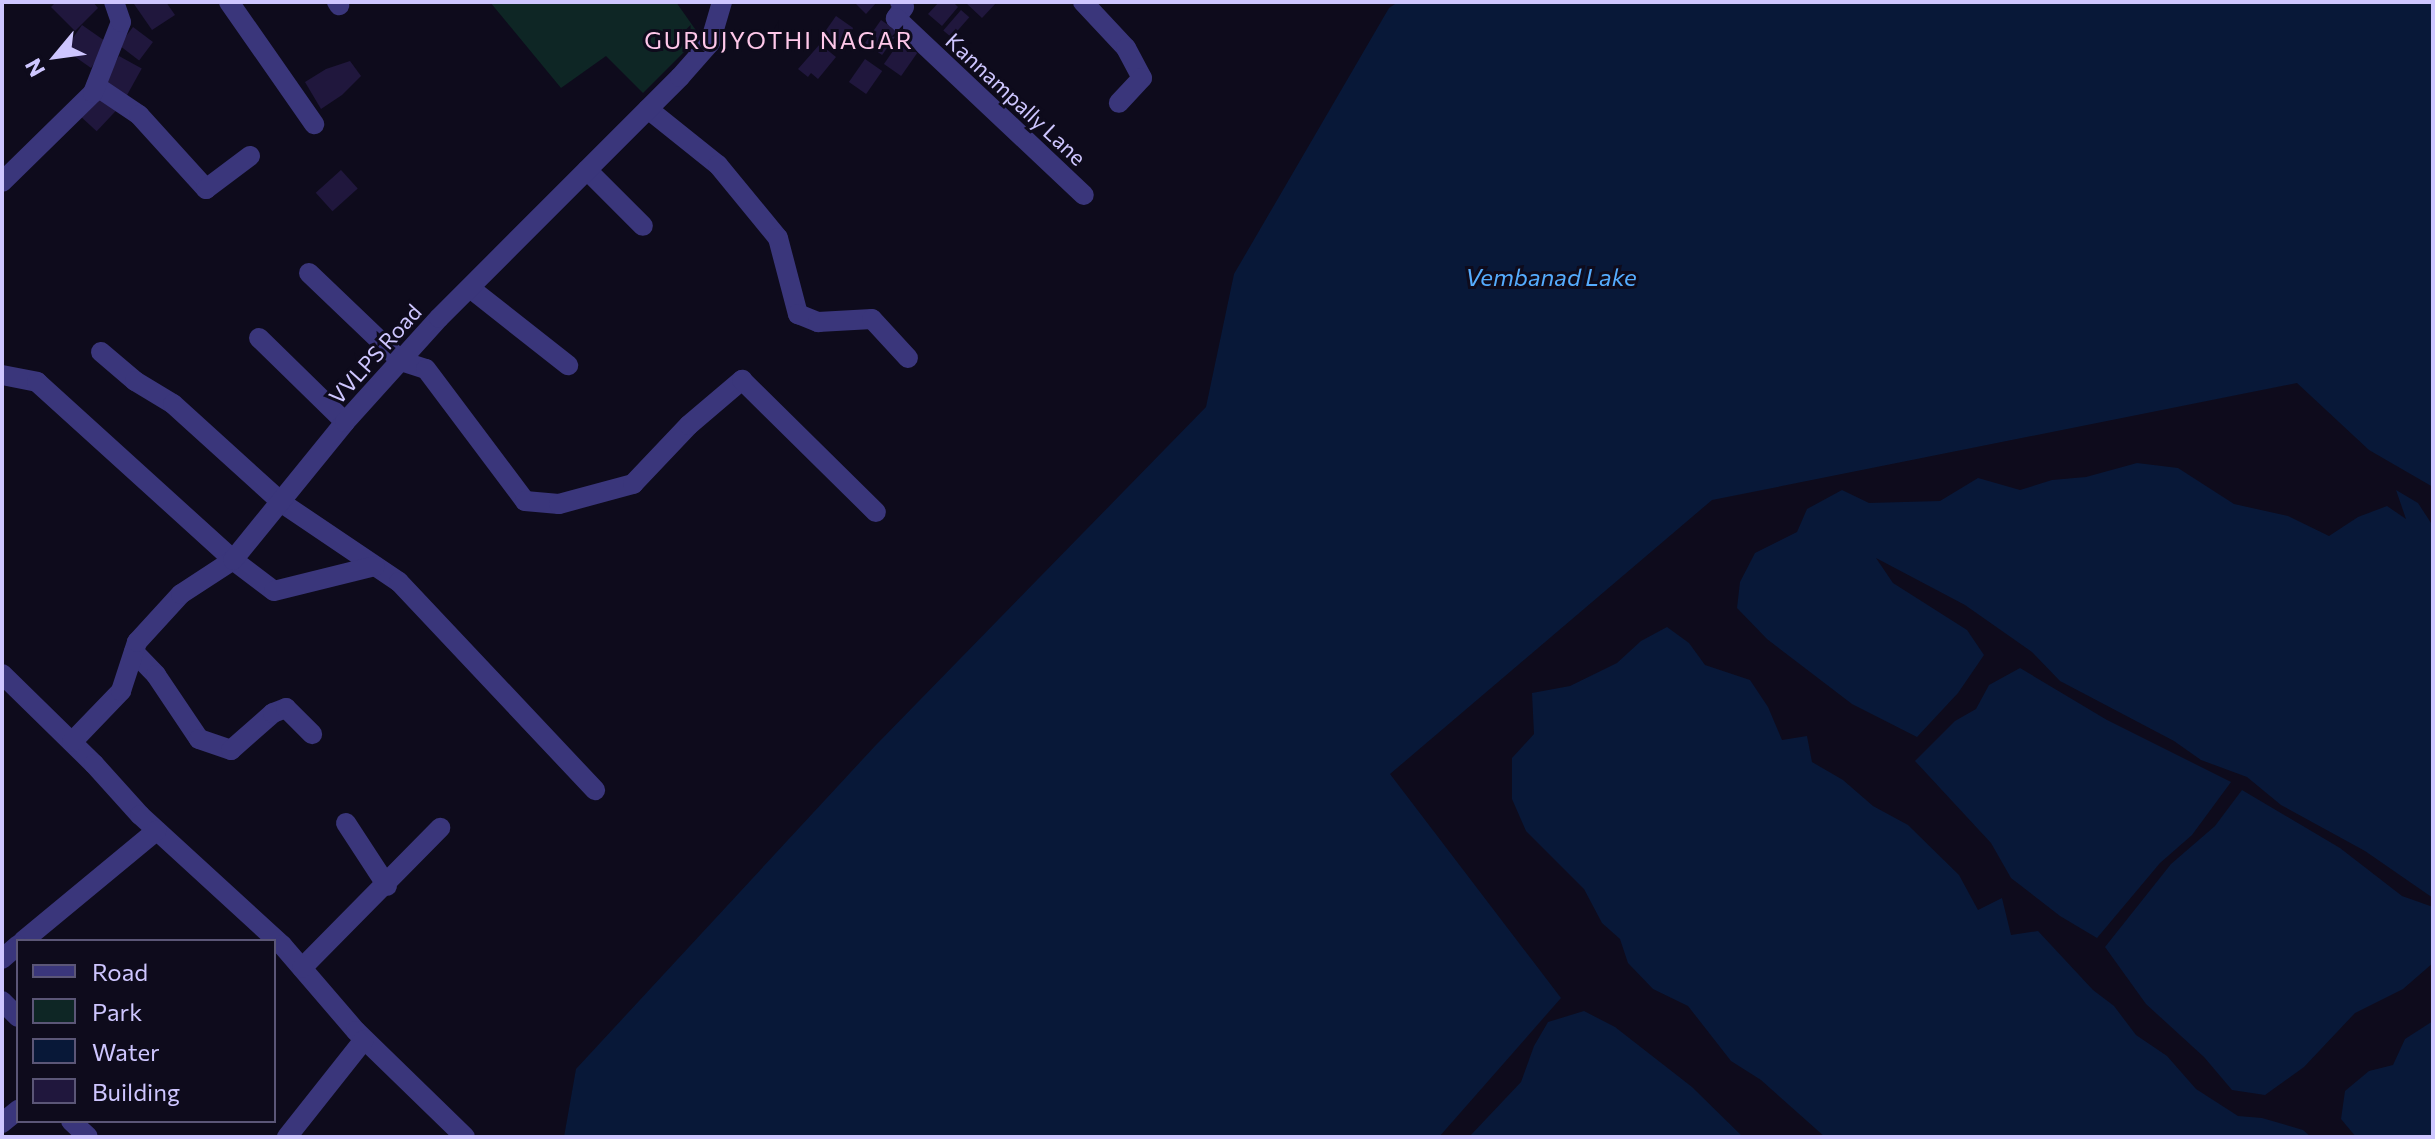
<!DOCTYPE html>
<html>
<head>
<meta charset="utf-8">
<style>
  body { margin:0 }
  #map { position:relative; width:2435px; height:1139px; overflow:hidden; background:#0e0b1c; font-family:Commissioner,sans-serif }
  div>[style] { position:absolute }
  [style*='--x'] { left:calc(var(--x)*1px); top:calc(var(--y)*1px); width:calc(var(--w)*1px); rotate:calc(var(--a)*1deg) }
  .green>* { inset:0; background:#0e2625 }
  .water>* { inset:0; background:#081838 }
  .building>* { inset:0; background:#20173d; transform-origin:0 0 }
  .minor>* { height:20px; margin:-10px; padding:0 10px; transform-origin:10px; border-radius:10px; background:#3a367b }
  span { translate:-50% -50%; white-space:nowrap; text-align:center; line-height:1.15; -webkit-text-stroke:6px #0e0b1c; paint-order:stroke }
  .street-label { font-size:22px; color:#cec6ff }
  .neighbourhood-label { font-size:24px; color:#ffc8ea; letter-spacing:2px }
  .water-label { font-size:24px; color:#55acfe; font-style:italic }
  .frame { position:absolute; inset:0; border:4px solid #cec6ff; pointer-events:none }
  .legend { position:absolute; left:16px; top:939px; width:260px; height:184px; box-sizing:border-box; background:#0e0b1c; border:2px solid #5b5677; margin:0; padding:10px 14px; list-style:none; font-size:24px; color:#cec6ff }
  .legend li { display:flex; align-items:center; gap:16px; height:40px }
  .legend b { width:40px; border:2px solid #5b5677 }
  .north { position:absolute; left:16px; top:16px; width:80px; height:80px; -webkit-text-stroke:6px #0e0b1c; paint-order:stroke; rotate:241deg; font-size:22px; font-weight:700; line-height:32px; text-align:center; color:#cec6ff }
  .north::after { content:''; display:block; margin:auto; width:28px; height:36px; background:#cec6ff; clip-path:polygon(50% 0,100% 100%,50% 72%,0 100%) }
</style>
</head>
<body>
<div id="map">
  <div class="green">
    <i style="clip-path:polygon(490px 2px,676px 2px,700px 36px,643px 93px,606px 56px,561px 88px)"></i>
  </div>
  <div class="water">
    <i style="clip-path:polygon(1398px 2px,2433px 2px,2433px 487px,2369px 450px,2297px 383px,1712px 500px,1390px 774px,1561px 998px,1439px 1137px,564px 1137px,576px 1069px,875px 746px,1206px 407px,1234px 274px,1389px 8px)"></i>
    <i style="clip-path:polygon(2137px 463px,2178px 468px,2234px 504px,2288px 516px,2329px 536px,2358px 517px,2387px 506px,2406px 519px,2396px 490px,2418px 503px,2433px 526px,2433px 898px,2365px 851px,2281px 805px,2247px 777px,2201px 760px,2174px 741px,2060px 681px,2032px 652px,1965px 605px,1876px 558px,1893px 583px,1967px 630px,1984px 655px,1958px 693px,1917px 737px,1852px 704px,1767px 639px,1737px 608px,1740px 582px,1755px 553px,1797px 532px,1807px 509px,1842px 490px,1869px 503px,1940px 501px,1978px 478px,2020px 490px,2052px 480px,2086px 477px)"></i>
    <i style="clip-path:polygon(1667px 627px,1689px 643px,1705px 665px,1750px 680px,1768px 707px,1782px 740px,1807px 736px,1812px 762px,1843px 780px,1873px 806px,1908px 825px,1959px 875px,1978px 910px,2002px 898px,2011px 935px,2038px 931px,2093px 990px,2114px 1006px,2136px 1035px,2167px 1056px,2196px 1089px,2238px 1116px,2262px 1118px,2303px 1130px,2311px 1137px,1825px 1137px,1761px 1080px,1731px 1061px,1688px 1006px,1653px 989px,1628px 963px,1620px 939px,1602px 923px,1584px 889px,1526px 831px,1512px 799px,1512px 758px,1534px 734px,1532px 693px,1570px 686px,1617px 663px,1641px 641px)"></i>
    <i style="clip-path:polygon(2020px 668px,2107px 720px,2231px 782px,2192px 835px,2160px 863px,2097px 938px,2060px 916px,2011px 878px,1991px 843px,1915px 761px,1955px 721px,1976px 709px,1989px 685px)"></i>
    <i style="clip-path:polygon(2242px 790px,2340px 848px,2402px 896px,2433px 907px,2433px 963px,2403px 989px,2355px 1013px,2304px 1067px,2265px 1095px,2232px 1090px,2204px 1057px,2146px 1004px,2105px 947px,2171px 864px,2215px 826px)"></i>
    <i style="clip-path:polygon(1584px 1011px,1615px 1027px,1692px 1087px,1743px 1137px,1469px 1137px,1521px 1082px,1534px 1046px,1548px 1022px)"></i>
    <i style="clip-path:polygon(2433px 1021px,2433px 1137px,2356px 1137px,2341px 1119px,2345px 1091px,2369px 1071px,2393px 1065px,2405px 1039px)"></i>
  </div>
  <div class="building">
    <i style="clip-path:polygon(56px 2px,93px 2px,98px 8px,75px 31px,51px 7px)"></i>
    <i style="clip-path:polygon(136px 2px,166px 2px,175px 15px,152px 30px,134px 4px)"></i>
    <i style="clip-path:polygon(854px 2px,877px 2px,866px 14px)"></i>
    <i style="clip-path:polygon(939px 2px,953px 2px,958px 7px,942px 26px,928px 14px)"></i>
    <i style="clip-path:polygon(965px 2px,997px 2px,982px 18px)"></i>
    <i style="left:961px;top:10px;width:11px;height:27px;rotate:41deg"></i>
    <i style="left:836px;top:16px;width:21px;height:27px;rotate:35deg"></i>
    <i style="left:881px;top:20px;width:21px;height:28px;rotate:35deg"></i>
    <i style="left:82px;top:25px;width:32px;height:30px;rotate:35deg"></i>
    <i style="left:133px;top:27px;width:25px;height:23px;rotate:37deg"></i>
    <i style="left:900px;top:41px;width:21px;height:28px;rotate:35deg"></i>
    <i style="clip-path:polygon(820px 44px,836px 57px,818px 79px,811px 73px,808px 77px,798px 69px)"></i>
    <i style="left:119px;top:56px;width:26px;height:32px;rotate:29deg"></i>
    <i style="left:865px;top:59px;width:21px;height:28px;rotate:35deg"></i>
    <i style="clip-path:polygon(350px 61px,361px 76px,342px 95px,321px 109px,305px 82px,326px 69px)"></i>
    <i style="left:101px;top:93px;width:23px;height:31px;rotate:43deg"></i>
    <i style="left:341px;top:170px;width:25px;height:34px;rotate:48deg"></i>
  </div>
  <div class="minor">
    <i style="--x:229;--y:2;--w:149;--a:55.1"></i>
    <i style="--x:337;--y:2;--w:4;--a:56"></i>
    <i style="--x:900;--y:2;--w:6;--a:51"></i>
    <i style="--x:904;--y:7;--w:14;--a:126"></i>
    <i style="--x:896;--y:18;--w:258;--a:43.3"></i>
    <i style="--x:1083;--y:2;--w:63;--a:46.9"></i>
    <i style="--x:1126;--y:48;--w:34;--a:62"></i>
    <i style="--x:1142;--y:78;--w:34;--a:133"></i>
    <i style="--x:96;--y:86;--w:52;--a:34"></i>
    <i style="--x:139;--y:115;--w:100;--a:47.8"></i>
    <i style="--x:206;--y:189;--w:55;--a:-36.9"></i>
    <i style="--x:648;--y:109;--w:90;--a:38.7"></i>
    <i style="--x:718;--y:165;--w:94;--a:50.6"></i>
    <i style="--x:778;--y:238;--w:79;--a:75.3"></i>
    <i style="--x:798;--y:314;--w:22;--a:22"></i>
    <i style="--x:818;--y:322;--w:54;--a:-3.2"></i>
    <i style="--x:872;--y:319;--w:53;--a:47.3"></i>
    <i style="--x:587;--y:170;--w:79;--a:45"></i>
    <i style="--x:2;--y:182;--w:127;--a:-44.4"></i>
    <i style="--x:93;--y:93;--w:76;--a:-68.5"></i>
    <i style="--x:121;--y:22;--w:21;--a:-109"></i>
    <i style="--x:309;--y:273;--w:127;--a:43.7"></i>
    <i style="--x:401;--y:361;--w:26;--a:18"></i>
    <i style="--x:426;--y:369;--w:165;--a:53.1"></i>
    <i style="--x:525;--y:501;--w:34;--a:5"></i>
    <i style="--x:559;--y:504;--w:77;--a:-15.1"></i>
    <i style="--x:633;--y:484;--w:81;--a:-46.5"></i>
    <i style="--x:689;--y:425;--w:70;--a:-40.3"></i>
    <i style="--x:742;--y:380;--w:188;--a:44.6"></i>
    <i style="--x:470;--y:288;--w:125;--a:38.2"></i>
    <i style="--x:259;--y:338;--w:120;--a:44.3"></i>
    <i style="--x:101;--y:352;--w:45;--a:40.5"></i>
    <i style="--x:135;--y:381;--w:44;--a:31.2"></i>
    <i style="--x:173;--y:404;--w:147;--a:42.2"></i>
    <i style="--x:282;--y:503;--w:141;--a:34"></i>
    <i style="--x:399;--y:582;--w:286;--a:46.7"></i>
    <i style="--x:2;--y:375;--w:36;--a:11"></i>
    <i style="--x:37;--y:382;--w:265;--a:42.2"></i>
    <i style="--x:233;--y:560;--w:51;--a:37.1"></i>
    <i style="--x:274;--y:591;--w:104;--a:-13.9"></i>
    <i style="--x:134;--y:652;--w:32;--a:46"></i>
    <i style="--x:156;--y:675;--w:77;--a:56.1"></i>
    <i style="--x:199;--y:739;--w:34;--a:19"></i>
    <i style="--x:231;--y:750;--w:56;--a:-41.4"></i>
    <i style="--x:273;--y:713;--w:14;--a:-21"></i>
    <i style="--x:286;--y:708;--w:37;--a:45"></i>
    <i style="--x:2;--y:674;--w:129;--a:44.4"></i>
    <i style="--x:94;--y:764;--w:69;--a:48"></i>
    <i style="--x:140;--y:815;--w:193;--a:42.5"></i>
    <i style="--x:282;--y:945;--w:113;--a:49.3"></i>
    <i style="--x:356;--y:1031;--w:152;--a:44.2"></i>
    <i style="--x:72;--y:742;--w:71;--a:-46.1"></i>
    <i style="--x:121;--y:691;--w:52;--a:-71.9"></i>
    <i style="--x:137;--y:642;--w:65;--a:-47.5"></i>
    <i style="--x:181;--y:594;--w:62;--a:-33.2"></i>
    <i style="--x:233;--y:560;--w:178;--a:-50.9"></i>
    <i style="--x:345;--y:422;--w:140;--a:-47.9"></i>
    <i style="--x:439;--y:318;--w:341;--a:-45"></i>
    <i style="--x:680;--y:77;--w:45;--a:-48.6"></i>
    <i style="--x:710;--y:43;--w:43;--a:-73.7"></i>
    <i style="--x:346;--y:823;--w:75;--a:56.9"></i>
    <i style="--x:23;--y:941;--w:173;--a:-39.6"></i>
    <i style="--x:2;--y:959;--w:21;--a:-41"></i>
    <i style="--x:302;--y:968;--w:197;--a:-45.4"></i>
    <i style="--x:2;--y:1001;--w:23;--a:45"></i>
    <i style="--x:71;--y:1121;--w:23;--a:43"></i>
    <i style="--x:2;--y:1123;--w:21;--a:-39"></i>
    <i style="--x:287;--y:1137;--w:124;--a:-51.6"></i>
  </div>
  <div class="street-label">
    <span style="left:1016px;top:99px;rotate:43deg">Kannampally Lane</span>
    <span style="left:375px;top:354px;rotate:-48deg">VVLPS Road</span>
  </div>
  <div class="neighbourhood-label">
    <span style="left:779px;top:40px">GURUJYOTHI NAGAR</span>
  </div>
  <div class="water-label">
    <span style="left:1551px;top:277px">Vembanad Lake</span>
  </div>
  <div class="frame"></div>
  <ul class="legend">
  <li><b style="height:10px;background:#3a367b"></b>Road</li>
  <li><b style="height:22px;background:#0e2625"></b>Park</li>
  <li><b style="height:22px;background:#081838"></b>Water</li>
  <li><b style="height:22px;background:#20173d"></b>Building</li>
  </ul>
  <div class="north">N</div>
</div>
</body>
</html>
